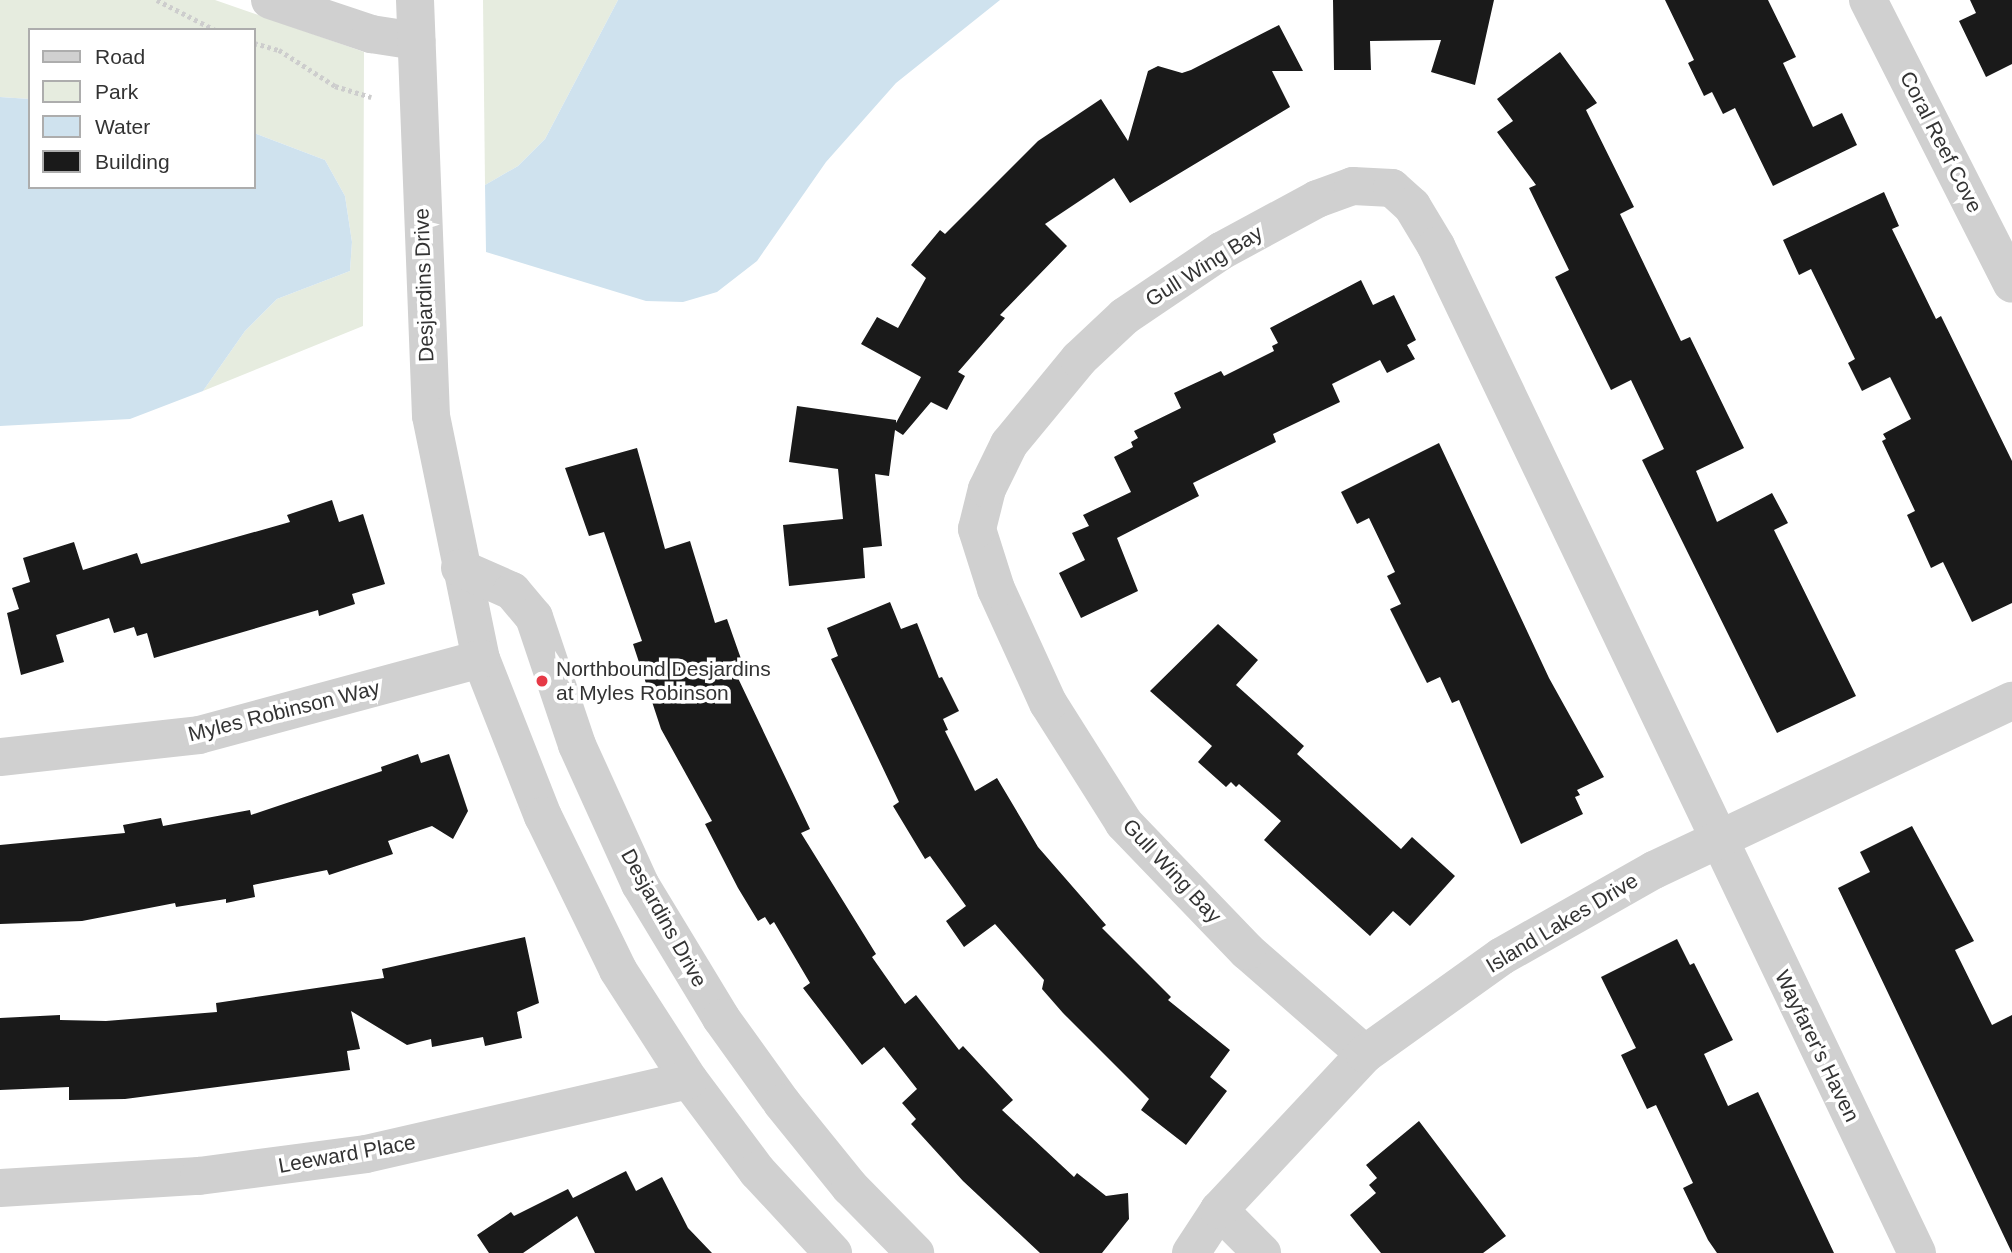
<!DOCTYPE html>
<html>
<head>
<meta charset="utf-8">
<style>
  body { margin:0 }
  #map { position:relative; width:2012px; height:1253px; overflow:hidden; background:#fff; font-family:Helvetica,sans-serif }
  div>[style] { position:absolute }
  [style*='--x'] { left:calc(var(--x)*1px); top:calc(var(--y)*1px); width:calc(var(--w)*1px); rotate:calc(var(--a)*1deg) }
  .green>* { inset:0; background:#e6ecdf }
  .water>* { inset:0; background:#cfe2ee }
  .building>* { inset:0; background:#1a1a1a }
  .path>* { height:4.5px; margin-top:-2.25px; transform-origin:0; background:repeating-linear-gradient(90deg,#cdcdcd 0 3.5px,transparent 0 7px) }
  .minor>* { height:38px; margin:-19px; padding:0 19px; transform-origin:19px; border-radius:19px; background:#d0d0d0 }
  .dots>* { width:19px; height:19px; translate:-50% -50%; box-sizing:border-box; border:4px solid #fff; border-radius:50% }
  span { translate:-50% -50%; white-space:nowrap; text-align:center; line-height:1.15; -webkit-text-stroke:7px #fff; paint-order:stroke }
  .street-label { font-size:21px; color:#333 }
  .poi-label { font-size:21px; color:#333 }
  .left { translate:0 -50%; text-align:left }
  .legend { position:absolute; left:28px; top:28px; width:228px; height:161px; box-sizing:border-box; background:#fff; border:2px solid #adadad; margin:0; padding:9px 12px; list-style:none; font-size:21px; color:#333 }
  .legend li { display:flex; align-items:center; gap:14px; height:35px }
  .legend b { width:35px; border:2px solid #adadad }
</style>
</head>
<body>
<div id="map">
  <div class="green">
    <i style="clip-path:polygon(0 0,215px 0,364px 52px,363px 326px,203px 391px,245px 331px,277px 299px,350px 271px,352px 242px,345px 196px,325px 160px,254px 133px,254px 30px,30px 30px,30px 99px,0 97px)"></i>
    <i style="clip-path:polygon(483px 0,618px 0,545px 139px,518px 166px,485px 185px)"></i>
  </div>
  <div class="water">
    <i style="clip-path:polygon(618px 0,1000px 0,896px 83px,826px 162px,757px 261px,717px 292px,683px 302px,646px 301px,486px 252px,485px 185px,518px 166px,545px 139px)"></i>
    <i style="clip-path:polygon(0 97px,30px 99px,30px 187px,254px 187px,254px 133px,325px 160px,345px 196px,352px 242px,350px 271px,277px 299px,245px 331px,203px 391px,130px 419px,0 426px)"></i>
  </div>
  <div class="building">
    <i style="clip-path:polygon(1333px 0,1494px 0,1475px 85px,1431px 72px,1441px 40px,1370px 41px,1371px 70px,1334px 70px)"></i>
    <i style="clip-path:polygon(1665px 0,1768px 0,1796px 57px,1783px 63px,1813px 127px,1842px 113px,1857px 145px,1773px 186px,1735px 108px,1723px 114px,1712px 92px,1704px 96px,1688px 63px,1694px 60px)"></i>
    <i style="clip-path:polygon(1970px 0,2012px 0,2012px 64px,1986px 77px,1959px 21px,1976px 13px)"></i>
    <i style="clip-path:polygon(1279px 25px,1303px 71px,1272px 71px,1290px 107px,1130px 203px,1114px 178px,1045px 224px,1067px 246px,1000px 315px,1005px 318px,958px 372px,965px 376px,947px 410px,931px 402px,903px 435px,895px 430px,889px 476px,875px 474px,882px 546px,863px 548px,865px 578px,789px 586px,783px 525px,843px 519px,838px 469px,789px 462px,797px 406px,896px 420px,896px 423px,921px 377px,861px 344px,877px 317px,898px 328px,926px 278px,911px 265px,940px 230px,945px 234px,1038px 141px,1101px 99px,1128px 141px,1148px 71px,1158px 66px,1182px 73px,1191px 70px)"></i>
    <i style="clip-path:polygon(1560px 52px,1597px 103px,1586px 110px,1634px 207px,1620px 214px,1681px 341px,1690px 337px,1744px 448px,1696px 471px,1717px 522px,1772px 493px,1788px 523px,1774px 530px,1856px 696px,1777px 733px,1642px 460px,1664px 449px,1631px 380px,1611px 390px,1555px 277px,1569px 270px,1529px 188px,1536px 185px,1497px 132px,1513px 121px,1497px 99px)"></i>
    <i style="clip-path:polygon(1884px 192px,1899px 226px,1892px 229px,1936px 319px,1941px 316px,2012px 461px,2012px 603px,1972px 622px,1943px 562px,1931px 568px,1907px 515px,1915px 511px,1882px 441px,1886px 439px,1883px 434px,1911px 419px,1890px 377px,1862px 391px,1848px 363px,1855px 359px,1811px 269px,1799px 275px,1783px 240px)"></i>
    <i style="clip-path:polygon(1361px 280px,1373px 305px,1394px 295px,1416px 340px,1407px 345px,1415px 359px,1387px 373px,1380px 360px,1332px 384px,1340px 402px,1273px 434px,1276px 442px,1193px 483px,1199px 496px,1117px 538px,1138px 591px,1081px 618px,1059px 573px,1085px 560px,1072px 533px,1089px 526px,1083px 515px,1131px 492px,1114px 457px,1133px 447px,1131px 442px,1138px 438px,1134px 431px,1181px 408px,1174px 393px,1221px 371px,1224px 376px,1274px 351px,1272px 346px,1278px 343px,1270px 328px)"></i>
    <i style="clip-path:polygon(1439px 443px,1549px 678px,1604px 777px,1577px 790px,1580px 795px,1575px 797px,1583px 814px,1521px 844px,1459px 700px,1452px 703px,1440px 677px,1427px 683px,1390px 609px,1401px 604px,1387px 576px,1395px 572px,1369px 518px,1357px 524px,1341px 492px)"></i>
    <i style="clip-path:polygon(637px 448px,665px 549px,690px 541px,715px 623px,727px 619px,746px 673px,737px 676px,810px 829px,801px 833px,876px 954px,872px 957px,905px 1004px,916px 995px,959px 1050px,963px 1046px,1013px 1100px,1002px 1110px,1074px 1177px,1077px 1173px,1106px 1196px,1128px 1193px,1129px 1219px,1102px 1253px,1040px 1253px,963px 1181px,911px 1124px,916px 1119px,902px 1103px,917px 1089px,884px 1047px,862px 1065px,803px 988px,810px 983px,774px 922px,770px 925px,765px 917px,758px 921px,738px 888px,705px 824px,712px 821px,661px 729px,633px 644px,642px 641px,604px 532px,589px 536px,565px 468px)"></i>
    <i style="clip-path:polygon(332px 500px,339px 522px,363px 514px,385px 584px,352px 594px,355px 604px,319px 616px,318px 610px,154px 658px,147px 633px,137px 636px,134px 627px,114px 633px,109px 618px,56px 635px,64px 662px,21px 675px,7px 613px,19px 609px,12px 588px,30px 582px,23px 558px,74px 542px,83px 570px,137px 553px,141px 564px,290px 522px,287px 515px)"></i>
    <i style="clip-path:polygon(890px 602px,901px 629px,917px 623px,939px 678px,942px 677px,959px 711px,943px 719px,948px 730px,945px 731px,975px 791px,997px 778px,1038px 847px,1106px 925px,1102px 928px,1171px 997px,1168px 1000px,1230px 1050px,1210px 1077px,1227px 1091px,1186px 1145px,1141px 1110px,1149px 1099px,1063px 1013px,1042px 989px,1044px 980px,995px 924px,964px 947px,946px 921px,966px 906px,930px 856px,925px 859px,893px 806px,899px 802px,831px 659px,838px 656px,827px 628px)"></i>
    <i style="clip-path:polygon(1218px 624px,1258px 660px,1236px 685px,1304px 746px,1297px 754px,1401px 849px,1412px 837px,1455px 876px,1410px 926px,1393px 911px,1370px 936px,1307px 879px,1264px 840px,1281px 821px,1239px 784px,1236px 787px,1231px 782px,1226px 787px,1198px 762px,1212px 746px,1150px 691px)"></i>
    <i style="clip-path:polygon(418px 754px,421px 763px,449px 754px,468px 811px,453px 839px,432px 826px,388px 841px,393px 854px,329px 875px,327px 870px,253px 885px,255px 897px,226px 903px,226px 899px,176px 907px,175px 903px,82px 921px,0 924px,0 845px,125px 833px,123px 825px,161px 818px,163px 826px,250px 810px,251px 815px,382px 771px,381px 767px)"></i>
    <i style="clip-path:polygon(1912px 826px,1974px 941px,1955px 950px,1992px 1025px,2012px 1015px,2012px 1253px,1838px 888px,1870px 872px,1860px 852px)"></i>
    <i style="clip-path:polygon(525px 937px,539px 1003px,517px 1012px,522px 1038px,485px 1046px,483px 1037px,432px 1047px,431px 1039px,407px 1045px,351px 1011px,360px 1049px,347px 1051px,350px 1070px,125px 1099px,69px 1100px,69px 1087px,0 1090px,0 1018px,60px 1015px,60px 1020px,106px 1021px,217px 1012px,216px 1003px,384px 978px,382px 969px)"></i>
    <i style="clip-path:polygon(1677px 939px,1690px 965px,1694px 963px,1733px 1040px,1704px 1054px,1728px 1106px,1758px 1092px,1834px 1253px,1717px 1253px,1708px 1240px,1683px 1188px,1693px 1183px,1656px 1105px,1647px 1109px,1621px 1055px,1636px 1048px,1601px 977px)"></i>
    <i style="clip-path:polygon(1419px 1121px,1506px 1236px,1483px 1253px,1381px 1253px,1350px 1215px,1376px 1193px,1369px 1185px,1377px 1178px,1366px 1165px)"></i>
    <i style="clip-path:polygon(626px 1171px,636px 1191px,662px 1177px,688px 1228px,712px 1253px,595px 1253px,577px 1216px,523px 1253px,489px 1253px,477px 1235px,511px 1212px,514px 1216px,568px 1189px,573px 1198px)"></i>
  </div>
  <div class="path">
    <i style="--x:157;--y:0;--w:65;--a:27.3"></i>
    <i style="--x:254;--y:43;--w:26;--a:16"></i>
    <i style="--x:279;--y:50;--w:67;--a:32.7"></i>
    <i style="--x:335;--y:86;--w:38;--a:17"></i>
  </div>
  <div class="minor">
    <i style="--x:270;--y:0;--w:107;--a:18.6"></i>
    <i style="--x:371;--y:34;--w:46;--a:8.8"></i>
    <i style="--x:415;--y:0;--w:416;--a:87.8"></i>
    <i style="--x:431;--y:416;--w:248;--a:78.4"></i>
    <i style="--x:481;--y:659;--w:169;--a:68.5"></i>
    <i style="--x:543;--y:816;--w:171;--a:64"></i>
    <i style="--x:618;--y:970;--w:131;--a:57.2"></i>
    <i style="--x:689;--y:1080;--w:114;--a:53.2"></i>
    <i style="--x:757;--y:1171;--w:112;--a:47.2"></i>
    <i style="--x:1868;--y:0;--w:318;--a:63.1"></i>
    <i style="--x:460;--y:568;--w:57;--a:23.9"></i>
    <i style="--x:512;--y:591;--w:34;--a:50"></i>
    <i style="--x:534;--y:617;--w:135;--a:71.4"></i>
    <i style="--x:577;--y:745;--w:153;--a:65.6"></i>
    <i style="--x:640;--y:884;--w:157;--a:58.8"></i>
    <i style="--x:721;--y:1018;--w:105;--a:54.3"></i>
    <i style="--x:782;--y:1103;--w:108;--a:51"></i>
    <i style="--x:850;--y:1187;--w:93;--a:45.4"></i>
    <i style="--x:0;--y:757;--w:200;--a:-6.3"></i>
    <i style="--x:199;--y:735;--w:292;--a:-15.1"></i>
    <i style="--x:1365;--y:1054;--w:157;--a:-138.9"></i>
    <i style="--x:1247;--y:951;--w:178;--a:-133.9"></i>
    <i style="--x:1124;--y:823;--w:142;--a:-122.3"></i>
    <i style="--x:1048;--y:703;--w:125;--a:-114.5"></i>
    <i style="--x:996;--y:589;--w:63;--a:-107.6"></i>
    <i style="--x:977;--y:529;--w:41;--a:-76"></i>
    <i style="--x:987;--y:489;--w:50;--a:-63.9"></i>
    <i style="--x:1009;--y:444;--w:110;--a:-50.5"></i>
    <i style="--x:1079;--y:359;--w:63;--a:-43.1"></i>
    <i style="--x:1125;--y:316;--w:116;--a:-34.1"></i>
    <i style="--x:1221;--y:251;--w:109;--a:-28.4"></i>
    <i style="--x:1317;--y:199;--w:38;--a:-20"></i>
    <i style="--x:1353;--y:186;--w:39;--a:3"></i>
    <i style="--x:1392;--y:188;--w:27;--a:42"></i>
    <i style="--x:1412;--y:206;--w:47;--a:59"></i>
    <i style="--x:1436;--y:246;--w:1116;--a:64.47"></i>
    <i style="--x:0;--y:1188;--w:199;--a:-3.5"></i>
    <i style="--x:199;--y:1176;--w:168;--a:-7.5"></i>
    <i style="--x:366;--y:1154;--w:331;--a:-12.9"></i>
    <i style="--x:1219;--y:1210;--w:61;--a:45"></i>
    <i style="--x:1191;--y:1253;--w:51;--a:-56.9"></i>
    <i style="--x:1219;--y:1210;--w:214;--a:-46.9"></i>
    <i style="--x:1365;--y:1054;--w:168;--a:-35.6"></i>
    <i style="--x:1502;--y:956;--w:175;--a:-29.5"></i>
    <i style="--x:1654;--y:870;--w:396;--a:-25.3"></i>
  </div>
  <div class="dots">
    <i style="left:542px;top:681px;background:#e63946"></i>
  </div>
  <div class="street-label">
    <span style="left:1941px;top:142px;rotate:63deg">Coral Reef Cove</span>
    <span style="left:1204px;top:266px;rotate:-32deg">Gull Wing Bay</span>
    <span style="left:424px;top:285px;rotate:-92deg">Desjardins Drive</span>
    <span style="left:284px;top:711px;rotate:-14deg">Myles Robinson Way</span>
    <span style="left:1172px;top:871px;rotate:47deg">Gull Wing Bay</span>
    <span style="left:664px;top:918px;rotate:61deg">Desjardins Drive</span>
    <span style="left:1562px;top:923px;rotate:-31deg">Island Lakes Drive</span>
    <span style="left:1817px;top:1046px;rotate:64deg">Wayfarer's Haven</span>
    <span style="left:347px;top:1154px;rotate:-10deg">Leeward Place</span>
  </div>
  <div class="poi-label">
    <span class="left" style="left:556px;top:681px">Northbound Desjardins<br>at Myles Robinson</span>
  </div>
  <ul class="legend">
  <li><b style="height:9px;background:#d0d0d0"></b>Road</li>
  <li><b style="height:19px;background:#e6ecdf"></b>Park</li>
  <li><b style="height:19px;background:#cfe2ee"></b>Water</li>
  <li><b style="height:19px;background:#1a1a1a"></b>Building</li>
  </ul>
</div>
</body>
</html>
